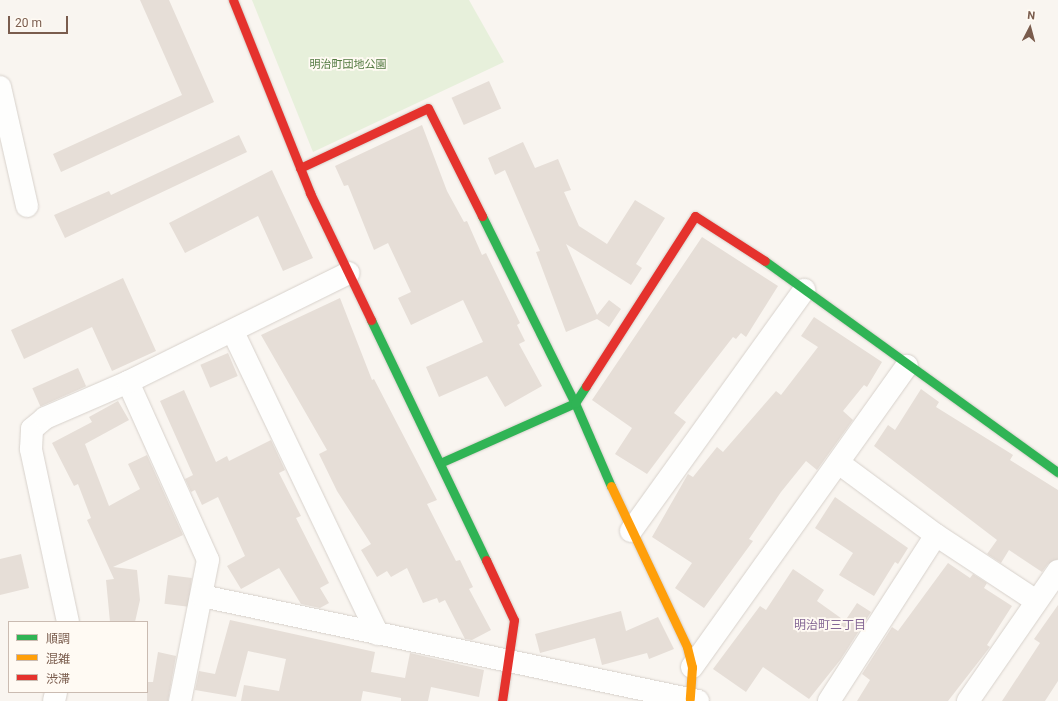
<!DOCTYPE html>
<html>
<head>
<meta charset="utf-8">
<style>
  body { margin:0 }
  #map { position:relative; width:1058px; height:701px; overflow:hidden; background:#f9f5f0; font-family:Roboto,"Noto Sans JP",sans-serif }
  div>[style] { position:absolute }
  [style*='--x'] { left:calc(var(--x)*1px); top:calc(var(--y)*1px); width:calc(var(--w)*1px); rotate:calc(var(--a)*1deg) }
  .green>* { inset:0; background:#e7f0db }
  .building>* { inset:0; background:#e6ded7; transform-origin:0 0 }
  .roads { filter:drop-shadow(0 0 1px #d7d1cb) drop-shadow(0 0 1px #d7d1cb) }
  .street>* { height:22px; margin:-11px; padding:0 11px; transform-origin:11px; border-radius:11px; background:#fefefd }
  .fast>* { height:9px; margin:-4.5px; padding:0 4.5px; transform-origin:4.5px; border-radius:4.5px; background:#30b455 }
  .slow>* { height:9px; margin:-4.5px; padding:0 4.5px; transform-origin:4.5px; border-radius:4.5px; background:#ff9f0a }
  .jam>* { height:9px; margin:-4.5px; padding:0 4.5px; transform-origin:4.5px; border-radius:4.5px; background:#e5322d }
  span { translate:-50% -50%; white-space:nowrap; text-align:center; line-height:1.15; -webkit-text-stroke:3.5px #fffaf3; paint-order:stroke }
  .park-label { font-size:11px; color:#537a41 }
  .neighbourhood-label { font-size:12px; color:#846695 }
  .legend { position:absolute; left:8px; top:621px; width:140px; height:72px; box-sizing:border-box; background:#fffaf3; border:1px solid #cabbb1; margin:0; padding:5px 7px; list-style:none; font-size:12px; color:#7a5c4d }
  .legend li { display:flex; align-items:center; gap:8px; height:20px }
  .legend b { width:20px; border:1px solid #cabbb1 }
  .north { position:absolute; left:1010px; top:8px; width:40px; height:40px; -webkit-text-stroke:3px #fffaf3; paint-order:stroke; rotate:6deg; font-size:11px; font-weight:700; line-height:16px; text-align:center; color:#7a5c4d }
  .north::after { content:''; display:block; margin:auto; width:14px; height:18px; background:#7a5c4d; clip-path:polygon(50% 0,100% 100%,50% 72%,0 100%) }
  .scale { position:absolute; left:8px; top:16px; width:60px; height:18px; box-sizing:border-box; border:2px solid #7a5c4d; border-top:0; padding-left:5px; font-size:12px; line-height:14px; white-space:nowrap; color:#7a5c4d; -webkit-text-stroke:3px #fffaf3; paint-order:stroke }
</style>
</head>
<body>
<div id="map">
  <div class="green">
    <i style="clip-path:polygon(252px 0,469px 0,504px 62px,313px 152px)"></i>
  </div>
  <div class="building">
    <i style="clip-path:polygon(140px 0,169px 0,214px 102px,61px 172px,53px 154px,182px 95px)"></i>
    <i style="left:489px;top:81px;width:30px;height:41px;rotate:66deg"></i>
    <i style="clip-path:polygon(422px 125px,447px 191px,464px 222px,467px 221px,482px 255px,486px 253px,520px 323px,517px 325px,525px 341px,519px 344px,542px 386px,505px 407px,487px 376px,439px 397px,426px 367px,483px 342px,463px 300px,411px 325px,398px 298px,411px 292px,388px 243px,374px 250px,348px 185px,344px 186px,335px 166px)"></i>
    <i style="clip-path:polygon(239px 135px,247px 152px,65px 238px,54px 215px,109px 191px,111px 195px)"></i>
    <i style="clip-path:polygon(523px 142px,535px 168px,558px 159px,571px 190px,564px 192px,579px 226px,607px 244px,635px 200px,665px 218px,636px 264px,642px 268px,631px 285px,566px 244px,597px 315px,609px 300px,621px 309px,609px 327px,597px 319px,566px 332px,536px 252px,540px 251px,505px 170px,495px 175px,488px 158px)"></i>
    <i style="clip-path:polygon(272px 170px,313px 258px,283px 271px,258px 216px,185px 253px,169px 223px)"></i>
    <i style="clip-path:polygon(702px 237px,778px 286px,746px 337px,741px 333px,736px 339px,733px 337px,674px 413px,686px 422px,647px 474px,615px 454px,632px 428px,592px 400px)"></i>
    <i style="clip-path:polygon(123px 278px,156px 351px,112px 371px,92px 327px,24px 359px,11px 330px)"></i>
    <i style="clip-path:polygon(340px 298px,372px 380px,374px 379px,437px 500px,427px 504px,456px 561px,460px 560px,473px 587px,469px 589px,491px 630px,472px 640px,465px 639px,445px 600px,439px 603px,437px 598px,423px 603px,407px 568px,391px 577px,387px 571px,377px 577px,361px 550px,371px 544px,337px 491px,319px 454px,327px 450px,261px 335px)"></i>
    <i style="clip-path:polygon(814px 317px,882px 362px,867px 387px,864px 385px,843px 411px,853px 420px,817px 470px,806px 461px,781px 492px,749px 539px,753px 541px,704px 608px,675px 588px,692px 563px,652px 537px,688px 474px,693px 477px,717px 447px,723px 452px,776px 391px,781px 395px,818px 347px,801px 336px)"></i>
    <i style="left:228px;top:353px;width:25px;height:30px;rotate:67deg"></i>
    <i style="left:78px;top:368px;width:20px;height:50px;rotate:66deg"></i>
    <i style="clip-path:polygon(921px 389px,939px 402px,936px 407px,1010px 453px,1013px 455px,1010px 460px,1058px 490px,1058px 559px,1048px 564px,1042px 572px,1009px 550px,1001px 563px,987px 554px,997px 540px,874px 446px,888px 425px,895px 430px)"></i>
    <i style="clip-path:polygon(184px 390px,216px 462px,227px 456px,229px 461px,271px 440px,285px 470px,279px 473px,301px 516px,296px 518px,329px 583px,320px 588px,329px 603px,320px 608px,301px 604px,279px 568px,241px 589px,227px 566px,245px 556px,218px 497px,202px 505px,195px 490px,191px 492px,185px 479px,193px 475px,160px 401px)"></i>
    <i style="clip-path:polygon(118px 401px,129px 420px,85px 444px,109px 506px,140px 489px,128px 464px,147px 455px,183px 535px,113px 567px,137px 570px,140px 600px,135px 622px,110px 622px,106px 580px,114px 579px,87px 520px,91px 518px,78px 484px,74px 486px,52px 443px,92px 422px,89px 417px)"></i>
    <i style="clip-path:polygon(835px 497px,908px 548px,898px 564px,895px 562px,874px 596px,839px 575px,853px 553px,815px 528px)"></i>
    <i style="clip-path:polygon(21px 554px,29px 588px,0 595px,0 559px)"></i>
    <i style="clip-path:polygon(948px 563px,970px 578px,973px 574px,987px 583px,984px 588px,1012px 606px,987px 645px,990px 647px,948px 701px,857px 701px,870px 680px,862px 674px,892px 627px,898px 631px)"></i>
    <i style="clip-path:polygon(793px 569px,824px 590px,817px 601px,845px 621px,857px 603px,871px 612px,841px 659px,809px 699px,763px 667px,746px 692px,713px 669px,760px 606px,766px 610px)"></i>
    <i style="left:168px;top:575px;width:24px;height:29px;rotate:7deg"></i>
    <i style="clip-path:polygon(1058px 605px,1058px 681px,1045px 701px,1002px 701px,1040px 643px,1034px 639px)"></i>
    <i style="clip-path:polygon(621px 611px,626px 631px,658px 617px,674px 649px,649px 659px,647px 653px,602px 665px,595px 638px,540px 653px,535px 634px)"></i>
    <i style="clip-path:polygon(230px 620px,375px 652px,371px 672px,405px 678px,410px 653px,484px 670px,479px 697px,431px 687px,428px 701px,401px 701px,401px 698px,363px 691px,361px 701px,241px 701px,244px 685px,279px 691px,286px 659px,248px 651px,236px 697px,195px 690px,199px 671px,215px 674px)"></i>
    <i style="clip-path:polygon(158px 652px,176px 656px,168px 701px,147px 701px,147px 682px,153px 682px)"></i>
  </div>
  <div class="roads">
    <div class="street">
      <i style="--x:0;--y:87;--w:122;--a:77.2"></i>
      <i style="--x:233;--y:332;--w:335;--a:64.4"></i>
      <i style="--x:128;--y:382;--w:195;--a:65.8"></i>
      <i style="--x:208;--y:560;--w:144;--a:101.2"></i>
      <i style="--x:840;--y:464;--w:119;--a:36.5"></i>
      <i style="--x:936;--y:535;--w:120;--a:33.4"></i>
      <i style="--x:631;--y:531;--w:297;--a:-54.3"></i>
      <i style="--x:202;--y:596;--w:507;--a:11.95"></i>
      <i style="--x:68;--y:622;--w:177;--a:-102.1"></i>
      <i style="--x:31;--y:449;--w:20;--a:-87"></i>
      <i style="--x:32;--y:429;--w:17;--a:-40"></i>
      <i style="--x:45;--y:418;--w:90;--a:-23.4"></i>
      <i style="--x:128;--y:382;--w:246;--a:-26.3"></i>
      <i style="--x:692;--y:667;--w:370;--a:-54.5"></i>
      <i style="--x:54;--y:701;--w:9;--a:-77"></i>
      <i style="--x:829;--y:701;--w:197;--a:-57.2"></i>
      <i style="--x:968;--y:701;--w:158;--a:-55.3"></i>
    </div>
    <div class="fast">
      <i style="--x:482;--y:216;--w:209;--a:63.6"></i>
      <i style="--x:575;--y:403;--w:90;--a:66.6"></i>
      <i style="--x:765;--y:261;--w:361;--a:35.8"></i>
      <i style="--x:371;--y:320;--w:266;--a:64.4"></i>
      <i style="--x:440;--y:463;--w:148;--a:-24"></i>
      <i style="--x:575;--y:403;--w:20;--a:-57"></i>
    </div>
    <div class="slow">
      <i style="--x:611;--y:486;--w:178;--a:64.7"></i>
      <i style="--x:687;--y:647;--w:21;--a:76"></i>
      <i style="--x:692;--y:667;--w:32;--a:94"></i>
    </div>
    <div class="jam">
      <i style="--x:233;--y:0;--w:208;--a:68.2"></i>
      <i style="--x:310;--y:193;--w:141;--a:64.3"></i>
      <i style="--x:300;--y:168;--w:141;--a:-25.1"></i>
      <i style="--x:428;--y:108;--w:121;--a:63.4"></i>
      <i style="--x:586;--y:386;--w:202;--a:-57.3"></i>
      <i style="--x:695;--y:216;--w:83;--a:32.7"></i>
      <i style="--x:486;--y:560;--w:66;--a:65"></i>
      <i style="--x:514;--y:620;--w:82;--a:98.4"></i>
    </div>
  </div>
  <div class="park-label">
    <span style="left:348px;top:65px">明治町団地公園</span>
  </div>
  <div class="neighbourhood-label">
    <span style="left:830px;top:626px">明治町三丁目</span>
  </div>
  <ul class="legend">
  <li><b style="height:5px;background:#30b455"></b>順調</li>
  <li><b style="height:5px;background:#ff9f0a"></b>混雑</li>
  <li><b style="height:5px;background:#e5322d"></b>渋滞</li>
  </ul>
  <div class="north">N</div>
  <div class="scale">20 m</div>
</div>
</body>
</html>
